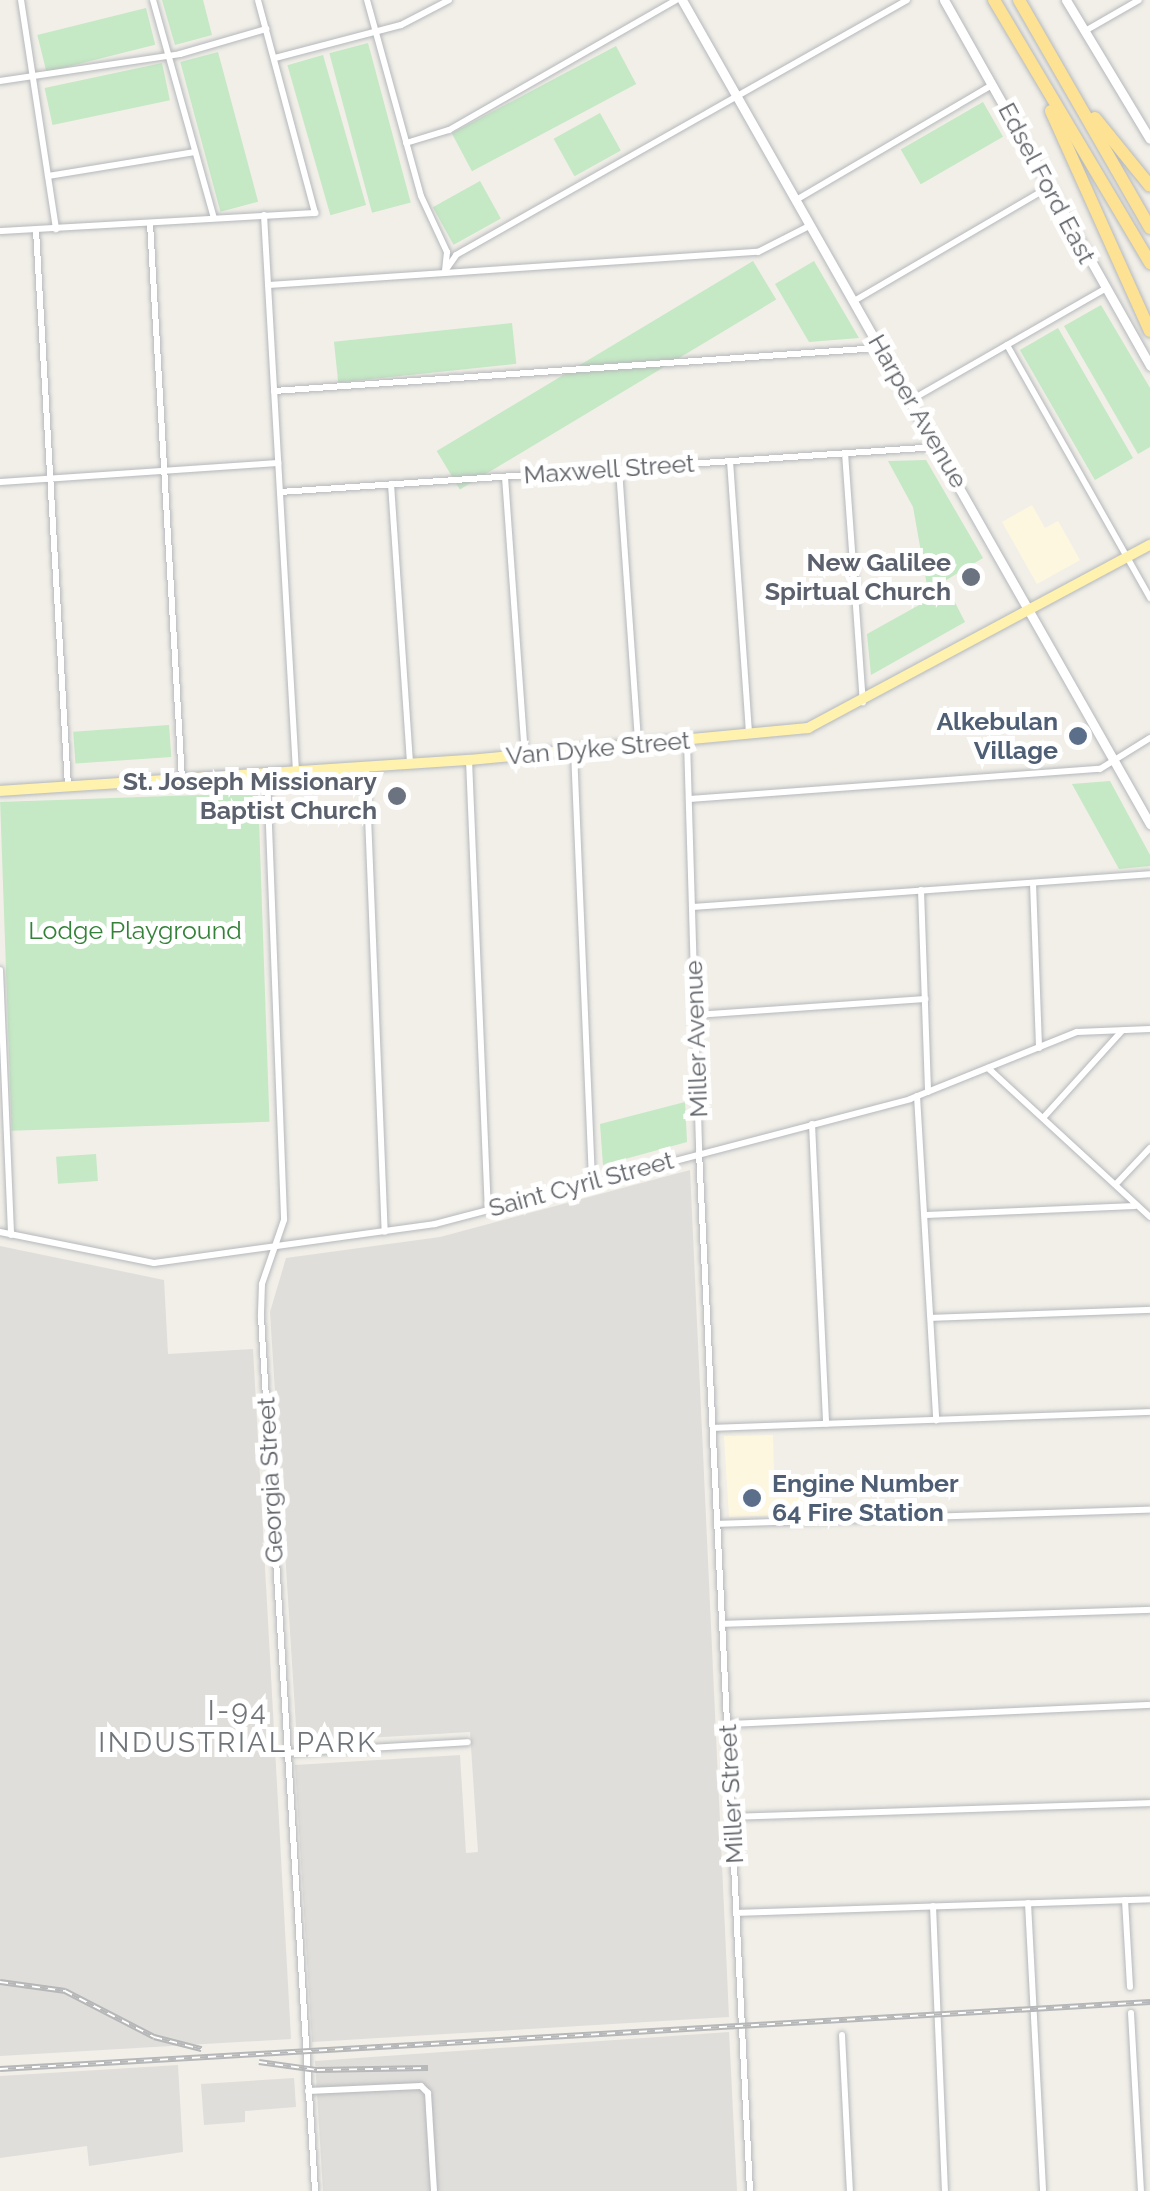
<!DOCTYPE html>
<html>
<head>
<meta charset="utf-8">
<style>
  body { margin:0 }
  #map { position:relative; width:1150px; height:2191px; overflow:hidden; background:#f1efe8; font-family:Raleway,sans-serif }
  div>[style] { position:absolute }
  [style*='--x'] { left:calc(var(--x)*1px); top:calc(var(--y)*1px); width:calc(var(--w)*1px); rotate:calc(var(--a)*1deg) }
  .commercial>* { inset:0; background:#fef7e0 }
  .industrial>* { inset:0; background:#e0deda }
  .green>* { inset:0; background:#c5e8c5; transform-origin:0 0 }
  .roads { filter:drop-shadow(0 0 2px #b5b8bc) drop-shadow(0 0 2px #b5b8bc) }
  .minor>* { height:6px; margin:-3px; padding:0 3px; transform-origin:3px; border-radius:3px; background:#fff }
  .tertiary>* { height:9px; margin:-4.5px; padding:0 4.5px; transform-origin:4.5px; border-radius:4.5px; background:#fff }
  .primary>* { height:10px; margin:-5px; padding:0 5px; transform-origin:5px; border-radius:5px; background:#fff2af }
  .motorway>* { height:12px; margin:-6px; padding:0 6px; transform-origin:6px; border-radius:6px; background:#fde293 }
  .rail>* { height:6px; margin-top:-3px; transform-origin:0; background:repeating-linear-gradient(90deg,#fff 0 8px,#b6b7b8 0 16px); box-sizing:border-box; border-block:2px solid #b6b7b8 }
  .dots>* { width:28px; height:28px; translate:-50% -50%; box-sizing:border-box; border:5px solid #fff; border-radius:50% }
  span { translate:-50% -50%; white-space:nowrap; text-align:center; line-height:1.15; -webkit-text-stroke:10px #fff; paint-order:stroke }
  .street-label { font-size:25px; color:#5f6368 }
  .worship-label { font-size:25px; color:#5b616d; font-weight:700 }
  .right { translate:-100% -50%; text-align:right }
  .service-label { font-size:25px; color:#4e5e75; font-weight:700 }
  .left { translate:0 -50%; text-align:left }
  .park-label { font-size:25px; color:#348238 }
  .neighbourhood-label { font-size:28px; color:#70757a; letter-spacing:2.5px }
</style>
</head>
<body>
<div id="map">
  <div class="commercial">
    <i style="clip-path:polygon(1032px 505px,1045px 528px,1058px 521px,1080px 560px,1037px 584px,1002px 522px)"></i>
    <i style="clip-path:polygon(773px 1435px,774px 1476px,810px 1475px,812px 1514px,729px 1517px,724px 1436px)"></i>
  </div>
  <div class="industrial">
    <i style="clip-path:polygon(690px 1170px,729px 2017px,312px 2042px,295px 1765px,460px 1755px,466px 1853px,478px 1852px,470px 1732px,297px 1742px,270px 1312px,286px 1258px,440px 1237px)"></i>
    <i style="clip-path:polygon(0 1246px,164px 1280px,168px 1354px,253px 1349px,291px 2039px,0 2056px)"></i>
    <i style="clip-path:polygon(729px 2032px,737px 2191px,323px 2191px,315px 2061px)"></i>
    <i style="clip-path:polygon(178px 2065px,183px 2152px,89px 2166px,87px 2146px,0 2158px,0 2076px)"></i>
    <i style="clip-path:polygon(294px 2078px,296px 2107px,245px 2111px,245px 2122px,204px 2125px,201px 2084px)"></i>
  </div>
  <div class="green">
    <i style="clip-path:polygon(162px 0,203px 0,212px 35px,175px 45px)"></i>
    <i style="left:146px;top:8px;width:38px;height:112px;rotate:76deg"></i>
    <i style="left:368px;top:43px;width:165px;height:40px;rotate:75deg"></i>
    <i style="left:616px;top:46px;width:43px;height:186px;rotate:62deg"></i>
    <i style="left:218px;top:52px;width:155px;height:39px;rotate:75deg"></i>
    <i style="left:323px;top:55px;width:156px;height:37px;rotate:74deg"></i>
    <i style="left:162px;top:63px;width:38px;height:120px;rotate:78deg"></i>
    <i style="left:983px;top:102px;width:40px;height:95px;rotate:60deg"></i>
    <i style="left:600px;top:113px;width:43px;height:53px;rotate:61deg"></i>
    <i style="left:480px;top:181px;width:43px;height:54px;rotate:61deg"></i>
    <i style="left:753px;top:261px;width:45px;height:369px;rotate:59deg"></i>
    <i style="clip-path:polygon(814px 261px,859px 338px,809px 342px,775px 284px)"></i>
    <i style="clip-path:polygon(1101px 305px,1150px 388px,1150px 447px,1138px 454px,1064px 326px)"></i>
    <i style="left:512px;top:323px;width:41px;height:179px;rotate:84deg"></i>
    <i style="left:1058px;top:328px;width:150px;height:44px;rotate:60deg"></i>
    <i style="clip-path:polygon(926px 460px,983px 558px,928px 591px,913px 507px,888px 461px)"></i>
    <i style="clip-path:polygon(948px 589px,965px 622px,871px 675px,867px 634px)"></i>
    <i style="left:169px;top:725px;width:32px;height:96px;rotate:86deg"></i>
    <i style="clip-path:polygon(1110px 781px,1150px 855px,1150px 866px,1119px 869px,1072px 784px)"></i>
    <i style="left:258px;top:793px;width:329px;height:258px;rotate:88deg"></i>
    <i style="clip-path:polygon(685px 1102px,687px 1142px,603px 1165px,600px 1124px)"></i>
    <i style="left:96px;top:1154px;width:27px;height:40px;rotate:86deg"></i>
  </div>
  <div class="roads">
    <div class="minor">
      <i style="--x:21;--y:0;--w:232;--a:81.3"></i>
      <i style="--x:153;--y:0;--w:226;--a:74.4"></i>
      <i style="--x:367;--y:0;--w:203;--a:74.6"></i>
      <i style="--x:421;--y:196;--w:62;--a:65.1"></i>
      <i style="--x:447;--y:252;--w:19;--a:96"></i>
      <i style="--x:1085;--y:31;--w:62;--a:-29.9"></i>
      <i style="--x:275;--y:58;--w:130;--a:-14.7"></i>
      <i style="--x:401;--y:25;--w:54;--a:-27.5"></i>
      <i style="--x:0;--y:81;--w:182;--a:-8.5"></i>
      <i style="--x:180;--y:54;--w:90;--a:-16.2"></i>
      <i style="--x:406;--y:143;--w:45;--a:-16.8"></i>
      <i style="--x:449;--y:130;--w:262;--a:-29.8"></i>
      <i style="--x:48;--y:176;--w:149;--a:-9.3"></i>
      <i style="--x:796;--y:200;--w:227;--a:-30.4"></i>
      <i style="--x:264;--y:215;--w:557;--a:86.71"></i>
      <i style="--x:150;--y:223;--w:557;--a:86.71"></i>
      <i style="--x:36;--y:230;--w:557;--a:86.71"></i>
      <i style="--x:0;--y:231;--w:316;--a:-3.3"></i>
      <i style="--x:315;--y:213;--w:220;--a:-105"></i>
      <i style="--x:445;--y:271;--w:19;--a:-55"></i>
      <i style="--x:456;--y:255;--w:518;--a:-29.48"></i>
      <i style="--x:268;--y:285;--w:491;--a:-3.9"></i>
      <i style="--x:758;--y:252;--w:59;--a:-27"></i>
      <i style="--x:854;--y:301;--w:228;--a:-30.3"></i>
      <i style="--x:1007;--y:345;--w:291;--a:60.5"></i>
      <i style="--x:274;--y:391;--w:607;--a:-4.07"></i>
      <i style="--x:911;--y:400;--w:224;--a:-29.8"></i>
      <i style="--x:845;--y:453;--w:250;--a:85.9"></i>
      <i style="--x:730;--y:461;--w:273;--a:86"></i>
      <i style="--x:619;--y:469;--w:276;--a:86"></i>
      <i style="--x:505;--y:477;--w:278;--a:85.9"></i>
      <i style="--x:0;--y:482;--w:279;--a:-3.9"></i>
      <i style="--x:391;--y:484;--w:280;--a:86.1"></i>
      <i style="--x:280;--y:492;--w:659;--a:-3.92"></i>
      <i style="--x:687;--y:741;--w:411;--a:88.3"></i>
      <i style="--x:699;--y:1152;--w:1040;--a:87.19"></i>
      <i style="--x:574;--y:751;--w:430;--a:87.6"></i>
      <i style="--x:469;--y:760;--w:450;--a:87.6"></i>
      <i style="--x:366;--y:766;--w:466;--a:87.7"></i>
      <i style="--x:267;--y:774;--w:446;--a:87.8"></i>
      <i style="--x:284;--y:1220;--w:68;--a:109"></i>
      <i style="--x:262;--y:1284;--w:33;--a:92"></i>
      <i style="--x:261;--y:1317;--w:876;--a:86.46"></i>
      <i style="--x:689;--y:799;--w:412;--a:-4.2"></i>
      <i style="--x:1100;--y:769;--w:59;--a:-31.8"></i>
      <i style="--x:1033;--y:883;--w:165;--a:87.9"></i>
      <i style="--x:921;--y:890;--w:202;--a:88"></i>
      <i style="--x:692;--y:907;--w:459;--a:-4.1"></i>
      <i style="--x:0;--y:970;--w:265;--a:87.6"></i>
      <i style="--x:695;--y:1015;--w:231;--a:-4"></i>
      <i style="--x:988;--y:1068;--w:220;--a:42.6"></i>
      <i style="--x:917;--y:1096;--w:325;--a:86.6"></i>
      <i style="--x:1043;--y:1118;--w:118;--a:-47.8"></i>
      <i style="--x:812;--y:1124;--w:300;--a:87.3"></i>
      <i style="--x:1116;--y:1184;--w:50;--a:-46.6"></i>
      <i style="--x:926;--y:1215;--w:209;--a:-2.5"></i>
      <i style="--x:0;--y:1232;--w:157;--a:11.4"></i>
      <i style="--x:154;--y:1263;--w:284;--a:-7.9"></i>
      <i style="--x:435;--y:1224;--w:491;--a:-14.7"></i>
      <i style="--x:910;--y:1099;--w:180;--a:-21.9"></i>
      <i style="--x:1077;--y:1032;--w:73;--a:-2.4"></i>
      <i style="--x:931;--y:1318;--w:219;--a:-2.1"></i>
      <i style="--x:713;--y:1428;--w:437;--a:-2.1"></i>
      <i style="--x:717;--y:1524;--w:433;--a:-1.9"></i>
      <i style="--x:722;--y:1624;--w:428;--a:-1.9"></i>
      <i style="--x:727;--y:1724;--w:423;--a:-2.6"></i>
      <i style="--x:284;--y:1753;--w:184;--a:-3.4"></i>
      <i style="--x:732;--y:1817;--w:418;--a:-1.9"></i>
      <i style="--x:1125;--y:1900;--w:87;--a:86.7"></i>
      <i style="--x:1028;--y:1903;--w:288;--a:87"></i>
      <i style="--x:933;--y:1906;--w:285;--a:87.6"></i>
      <i style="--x:737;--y:1913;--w:413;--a:-1.9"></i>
      <i style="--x:1131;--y:2013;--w:178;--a:86.8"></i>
      <i style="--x:842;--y:2035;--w:156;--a:87.1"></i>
      <i style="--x:308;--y:2091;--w:113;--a:-2.5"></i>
      <i style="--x:421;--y:2086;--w:10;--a:45"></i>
      <i style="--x:428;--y:2093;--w:98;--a:86.5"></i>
    </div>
    <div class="tertiary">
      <i style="--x:682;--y:0;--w:948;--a:60.41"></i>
      <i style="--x:944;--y:0;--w:420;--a:60.6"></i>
      <i style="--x:1066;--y:0;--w:162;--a:58.9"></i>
    </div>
    <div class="primary">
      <i style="--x:0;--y:791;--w:470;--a:-3.8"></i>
      <i style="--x:469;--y:760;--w:341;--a:-5.4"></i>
      <i style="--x:808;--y:728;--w:388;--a:-28.2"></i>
    </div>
    <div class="motorway">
      <i style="--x:994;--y:0;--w:306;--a:59.3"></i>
      <i style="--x:1019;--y:0;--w:263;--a:60.1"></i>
      <i style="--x:1051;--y:111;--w:241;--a:65.8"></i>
      <i style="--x:1095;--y:118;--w:87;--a:51"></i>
    </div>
  </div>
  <div class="rail">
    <i style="--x:0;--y:1982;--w:66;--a:7.9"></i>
    <i style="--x:65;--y:1991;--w:100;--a:27.3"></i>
    <i style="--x:154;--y:2037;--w:49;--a:14.3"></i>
    <i style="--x:259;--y:2062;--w:59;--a:7.9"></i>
    <i style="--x:317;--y:2070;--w:111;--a:-1"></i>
    <i style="--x:0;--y:2069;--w:1152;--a:-3.33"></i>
  </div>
  <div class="dots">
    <i style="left:971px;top:577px;background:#6b7280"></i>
    <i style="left:1078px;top:736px;background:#5c6f8a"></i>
    <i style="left:397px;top:796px;background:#6b7280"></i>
    <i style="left:752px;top:1498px;background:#5c6f8a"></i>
  </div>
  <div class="street-label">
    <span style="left:1047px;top:183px;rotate:62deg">Edsel Ford East</span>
    <span style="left:918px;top:411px;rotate:60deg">Harper Avenue</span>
    <span style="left:609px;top:469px;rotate:-4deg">Maxwell Street</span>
    <span style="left:598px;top:748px;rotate:-5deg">Van Dyke Street</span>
    <span style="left:696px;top:1039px;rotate:-92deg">Miller Avenue</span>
    <span style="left:581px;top:1184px;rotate:-15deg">Saint Cyril Street</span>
    <span style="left:270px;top:1480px;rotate:-93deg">Georgia Street</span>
    <span style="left:731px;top:1794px;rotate:-93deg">Miller Street</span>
  </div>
  <div class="worship-label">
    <span class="right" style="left:951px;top:577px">New Galilee<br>Spirtual Church</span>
    <span class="right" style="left:377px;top:796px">St. Joseph Missionary<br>Baptist Church</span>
  </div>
  <div class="service-label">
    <span class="right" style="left:1058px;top:736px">Alkebulan<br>Village</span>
    <span class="left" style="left:772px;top:1498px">Engine Number<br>64 Fire Station</span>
  </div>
  <div class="park-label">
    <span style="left:135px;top:930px">Lodge Playground</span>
  </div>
  <div class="neighbourhood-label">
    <span style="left:238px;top:1727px">I-94<br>INDUSTRIAL PARK</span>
  </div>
</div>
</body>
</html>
